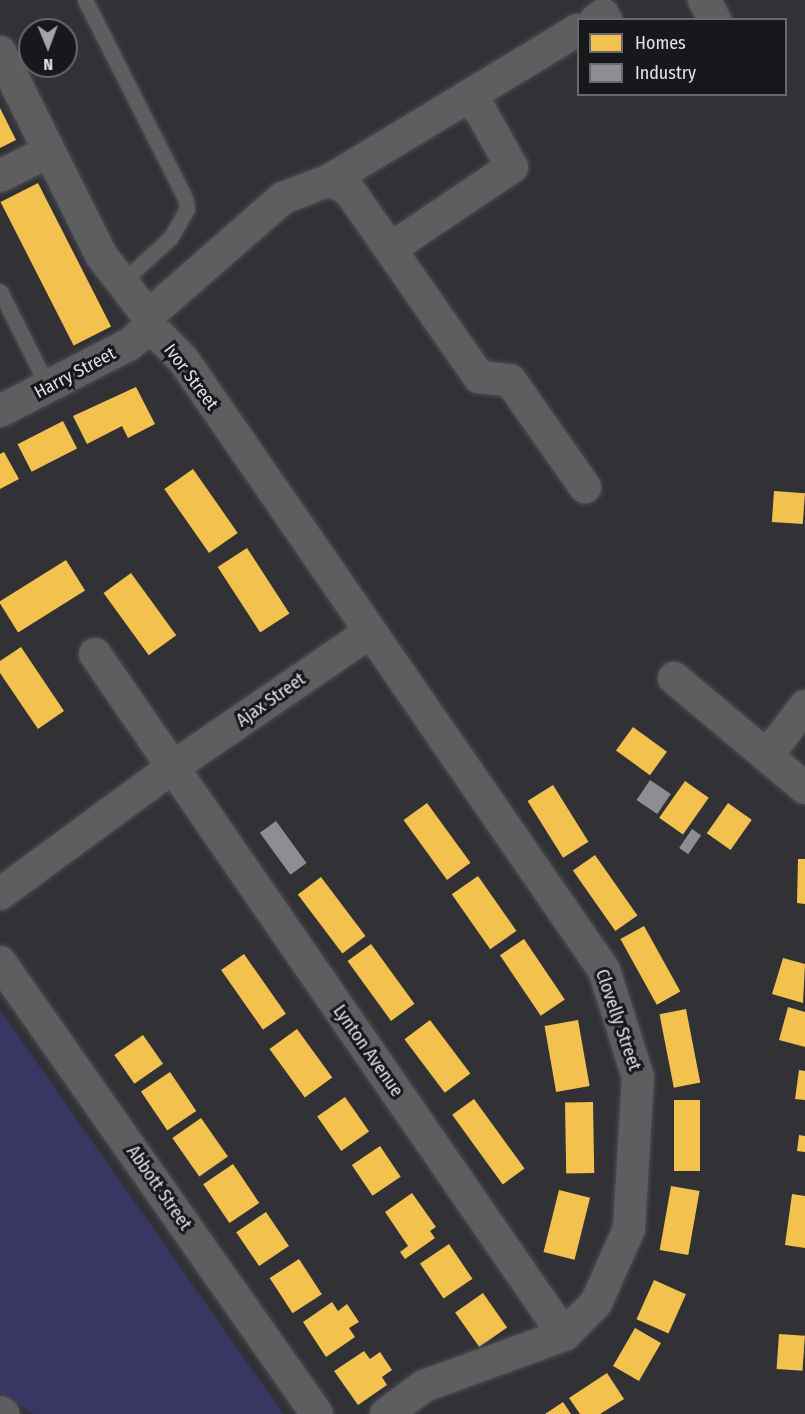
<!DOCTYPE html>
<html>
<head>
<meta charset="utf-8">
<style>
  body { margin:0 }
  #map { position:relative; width:805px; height:1414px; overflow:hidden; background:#313136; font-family:"Fira Sans Condensed",sans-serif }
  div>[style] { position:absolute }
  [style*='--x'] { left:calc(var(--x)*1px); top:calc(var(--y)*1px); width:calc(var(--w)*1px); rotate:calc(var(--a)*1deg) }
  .green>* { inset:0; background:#383763 }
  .homes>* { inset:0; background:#f2c14e; transform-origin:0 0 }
  .industry>* { inset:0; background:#8d8d92; transform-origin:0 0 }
  .roads { filter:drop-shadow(0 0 2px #4e4e52) drop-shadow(0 0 2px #4e4e52) }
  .service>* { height:15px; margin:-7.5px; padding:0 7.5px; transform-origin:7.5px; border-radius:7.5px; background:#5e5e61 }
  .minor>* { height:32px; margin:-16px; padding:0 16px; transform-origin:16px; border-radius:16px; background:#5e5e61 }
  span { translate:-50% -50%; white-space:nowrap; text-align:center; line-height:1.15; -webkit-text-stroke:6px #17181c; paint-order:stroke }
  .street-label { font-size:18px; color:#e1e1e7 }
  .legend { position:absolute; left:577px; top:18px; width:210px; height:78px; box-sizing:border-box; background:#17181c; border:2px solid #68686d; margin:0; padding:8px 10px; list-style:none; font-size:18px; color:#e1e1e7 }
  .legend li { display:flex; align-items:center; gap:12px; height:30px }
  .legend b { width:30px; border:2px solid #68686d }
  .north { position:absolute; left:18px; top:18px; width:60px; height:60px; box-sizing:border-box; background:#17181c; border:2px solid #68686d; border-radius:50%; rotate:179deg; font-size:16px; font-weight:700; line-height:24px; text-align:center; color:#e1e1e7 }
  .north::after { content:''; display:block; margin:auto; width:21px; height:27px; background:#a3a3a9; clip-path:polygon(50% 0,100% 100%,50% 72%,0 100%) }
</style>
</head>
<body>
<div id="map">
  <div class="green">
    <i style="clip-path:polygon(0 1010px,283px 1414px,34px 1414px,0 1393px)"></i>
  </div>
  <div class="homes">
    <i style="clip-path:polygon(0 108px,16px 140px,0 148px)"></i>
    <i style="left:38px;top:183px;width:161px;height:42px;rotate:63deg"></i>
    <i style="clip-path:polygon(136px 387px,155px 424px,128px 438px,122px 426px,87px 444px,73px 416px)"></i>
    <i style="left:63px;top:421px;width:31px;height:51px;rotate:63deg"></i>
    <i style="clip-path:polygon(4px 452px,19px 479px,0 489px,0 454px)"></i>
    <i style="left:193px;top:469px;width:78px;height:35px;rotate:55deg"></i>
    <i style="left:774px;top:491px;width:31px;height:31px;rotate:4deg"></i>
    <i style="left:247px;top:548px;width:78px;height:35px;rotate:57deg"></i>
    <i style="left:66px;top:560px;width:36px;height:79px;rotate:58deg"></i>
    <i style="left:131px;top:573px;width:77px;height:34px;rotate:54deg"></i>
    <i style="clip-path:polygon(21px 647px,64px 711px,38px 729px,0 673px,0 661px)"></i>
    <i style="left:633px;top:727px;width:42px;height:29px;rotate:36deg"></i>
    <i style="left:685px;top:781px;width:29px;height:45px;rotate:35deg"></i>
    <i style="left:553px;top:785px;width:67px;height:30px;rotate:58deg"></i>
    <i style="left:427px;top:803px;width:74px;height:29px;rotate:54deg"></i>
    <i style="left:728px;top:803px;width:29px;height:37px;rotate:35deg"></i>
    <i style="left:595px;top:855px;width:74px;height:27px;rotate:55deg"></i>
    <i style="clip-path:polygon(798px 859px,805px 859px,805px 904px,797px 903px)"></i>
    <i style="left:478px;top:876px;width:67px;height:32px;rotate:55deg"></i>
    <i style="left:321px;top:877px;width:74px;height:29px;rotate:53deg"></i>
    <i style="left:644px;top:926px;width:75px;height:27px;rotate:61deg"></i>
    <i style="left:524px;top:939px;width:73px;height:29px;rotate:56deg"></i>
    <i style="left:371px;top:944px;width:74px;height:29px;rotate:54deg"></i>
    <i style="left:244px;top:954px;width:73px;height:28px;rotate:55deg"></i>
    <i style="clip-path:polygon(783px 958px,805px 964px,803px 1003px,772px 994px)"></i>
    <i style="clip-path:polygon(788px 1007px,805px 1012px,805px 1047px,779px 1040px)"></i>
    <i style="left:686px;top:1009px;width:75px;height:27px;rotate:79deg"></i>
    <i style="left:430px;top:1020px;width:67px;height:32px;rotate:53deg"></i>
    <i style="left:578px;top:1020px;width:67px;height:34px;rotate:80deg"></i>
    <i style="left:297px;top:1029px;width:60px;height:34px;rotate:54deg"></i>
    <i style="left:143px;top:1035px;width:35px;height:35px;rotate:55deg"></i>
    <i style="clip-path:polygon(799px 1070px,805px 1071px,805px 1100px,795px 1099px)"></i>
    <i style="left:170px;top:1072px;width:47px;height:35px;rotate:56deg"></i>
    <i style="left:345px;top:1097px;width:42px;height:34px;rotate:55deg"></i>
    <i style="left:474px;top:1099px;width:86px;height:27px;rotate:54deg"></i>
    <i style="left:674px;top:1100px;width:26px;height:71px"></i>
    <i style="left:593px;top:1102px;width:71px;height:28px;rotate:89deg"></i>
    <i style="left:201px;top:1118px;width:47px;height:35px;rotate:55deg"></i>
    <i style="clip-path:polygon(799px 1135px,805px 1136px,805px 1152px,797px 1151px)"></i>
    <i style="left:380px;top:1146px;width:37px;height:34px;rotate:56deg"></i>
    <i style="left:233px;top:1164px;width:47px;height:36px;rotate:56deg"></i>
    <i style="left:671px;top:1186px;width:29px;height:65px;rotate:10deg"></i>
    <i style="left:559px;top:1190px;width:32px;height:64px;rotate:14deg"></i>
    <i style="clip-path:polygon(412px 1193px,436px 1227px,430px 1231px,435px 1238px,405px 1259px,400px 1252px,408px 1246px,385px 1212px)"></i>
    <i style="clip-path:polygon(792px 1194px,805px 1196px,805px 1248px,785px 1245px)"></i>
    <i style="left:266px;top:1212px;width:41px;height:36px;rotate:56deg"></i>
    <i style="left:449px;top:1244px;width:42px;height:35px;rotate:56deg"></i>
    <i style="left:299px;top:1259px;width:42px;height:35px;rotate:57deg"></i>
    <i style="left:654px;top:1280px;width:35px;height:43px;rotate:24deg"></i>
    <i style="left:483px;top:1293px;width:42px;height:34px;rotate:55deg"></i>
    <i style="clip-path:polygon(332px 1302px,338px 1311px,347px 1304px,359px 1322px,349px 1328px,355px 1337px,326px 1357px,303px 1322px)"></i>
    <i style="left:635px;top:1328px;width:30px;height:44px;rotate:30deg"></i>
    <i style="left:779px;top:1334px;width:26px;height:35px;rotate:4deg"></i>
    <i style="clip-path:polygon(364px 1351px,370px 1359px,380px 1352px,392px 1370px,382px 1377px,387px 1385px,358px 1405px,334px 1371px)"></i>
    <i style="clip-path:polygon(607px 1373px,624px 1399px,600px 1414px,580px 1414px,569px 1398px)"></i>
    <i style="clip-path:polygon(563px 1402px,571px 1414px,545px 1414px)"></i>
  </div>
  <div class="industry">
    <i style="left:650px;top:780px;width:25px;height:24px;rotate:34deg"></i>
    <i style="left:276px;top:821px;width:52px;height:20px;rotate:54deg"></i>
    <i style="left:692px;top:829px;width:11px;height:23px;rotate:34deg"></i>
  </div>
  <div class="roads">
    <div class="service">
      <i style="--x:85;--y:0;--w:222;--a:63.2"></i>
      <i style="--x:185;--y:198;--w:11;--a:80"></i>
      <i style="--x:187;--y:209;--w:34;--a:120"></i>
      <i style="--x:170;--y:238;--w:67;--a:137.4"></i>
      <i style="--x:0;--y:291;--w:107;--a:63.4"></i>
    </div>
    <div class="minor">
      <i style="--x:704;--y:0;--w:23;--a:61"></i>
      <i style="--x:596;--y:20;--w:9;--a:-36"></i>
      <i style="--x:603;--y:15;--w:6;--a:59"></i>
      <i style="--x:0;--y:52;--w:227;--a:63.5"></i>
      <i style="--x:101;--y:255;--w:77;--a:52.4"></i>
      <i style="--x:148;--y:316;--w:13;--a:94"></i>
      <i style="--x:0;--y:176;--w:54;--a:-26.6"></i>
      <i style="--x:330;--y:180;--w:290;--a:-31.2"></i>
      <i style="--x:390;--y:249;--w:147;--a:-33.9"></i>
      <i style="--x:512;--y:167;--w:63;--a:-119.4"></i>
      <i style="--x:481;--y:112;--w:20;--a:-131"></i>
      <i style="--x:148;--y:316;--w:179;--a:-41.2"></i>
      <i style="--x:283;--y:198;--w:50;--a:-21"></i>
      <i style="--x:330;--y:180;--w:21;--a:28"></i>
      <i style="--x:349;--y:190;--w:228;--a:55.2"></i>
      <i style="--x:479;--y:377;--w:31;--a:6"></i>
      <i style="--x:510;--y:380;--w:131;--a:55"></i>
      <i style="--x:147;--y:329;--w:16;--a:30"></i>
      <i style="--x:161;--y:337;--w:33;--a:46"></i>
      <i style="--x:184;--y:361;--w:740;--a:55.41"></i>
      <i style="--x:604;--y:970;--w:112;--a:72.4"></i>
      <i style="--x:638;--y:1077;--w:152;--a:93.4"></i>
      <i style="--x:629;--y:1229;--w:81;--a:114"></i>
      <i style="--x:596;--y:1303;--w:45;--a:135"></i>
      <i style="--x:564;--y:1335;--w:149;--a:160"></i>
      <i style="--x:424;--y:1386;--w:47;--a:143.6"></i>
      <i style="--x:0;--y:411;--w:146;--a:-27.3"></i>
      <i style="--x:130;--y:344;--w:23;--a:-41"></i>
      <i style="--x:95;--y:654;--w:827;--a:55.45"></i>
      <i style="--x:674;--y:678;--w:171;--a:40"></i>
      <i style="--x:767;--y:756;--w:63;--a:-52.8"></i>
      <i style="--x:0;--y:894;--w:215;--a:-36.3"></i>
      <i style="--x:173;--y:767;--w:239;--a:-34.4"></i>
      <i style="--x:0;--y:962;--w:552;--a:54.96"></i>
      <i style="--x:0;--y:1412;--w:4;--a:34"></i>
    </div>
  </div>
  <div class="street-label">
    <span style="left:75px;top:373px;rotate:-28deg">Harry Street</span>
    <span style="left:191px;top:377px;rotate:53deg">Ivor Street</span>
    <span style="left:271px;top:700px;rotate:-35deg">Ajax Street</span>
    <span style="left:618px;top:1020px;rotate:71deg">Clovelly Street</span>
    <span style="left:368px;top:1051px;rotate:55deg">Lynton Avenue</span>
    <span style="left:159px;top:1188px;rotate:55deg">Abbott Street</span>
  </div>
  <ul class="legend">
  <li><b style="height:16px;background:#f2c14e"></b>Homes</li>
  <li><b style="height:16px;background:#8d8d92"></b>Industry</li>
  </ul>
  <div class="north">N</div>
</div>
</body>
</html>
